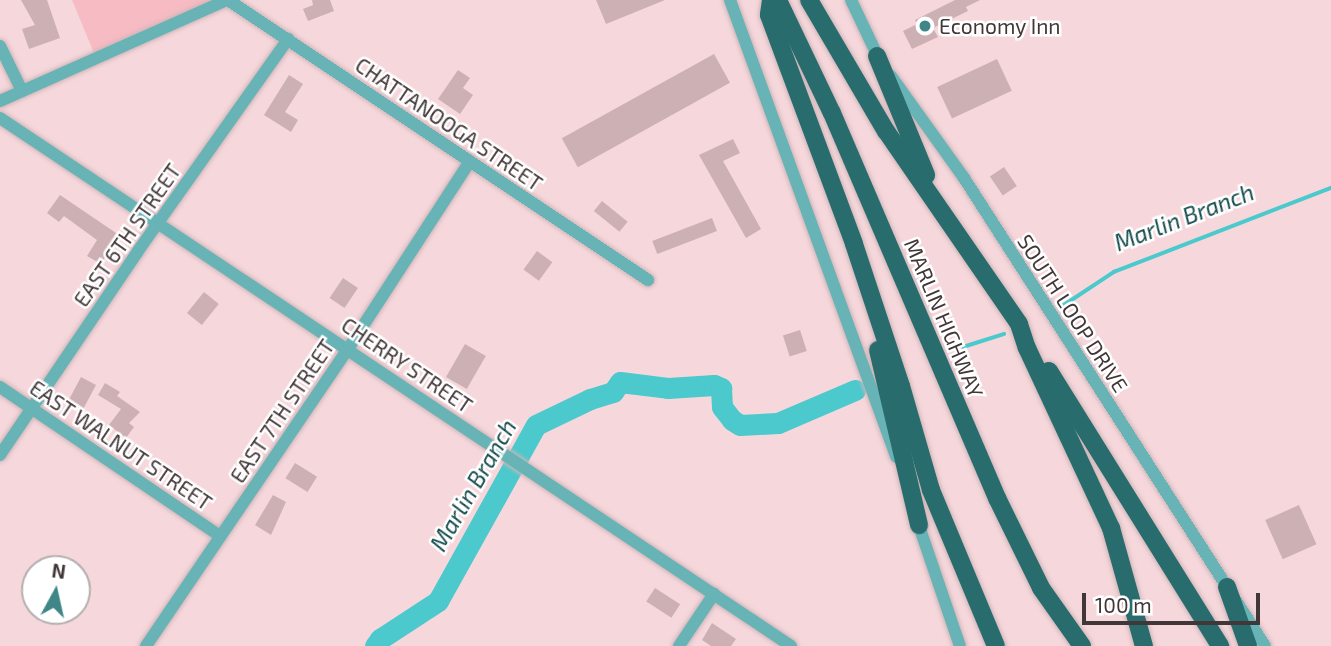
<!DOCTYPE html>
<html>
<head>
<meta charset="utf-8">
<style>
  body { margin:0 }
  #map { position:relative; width:1331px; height:646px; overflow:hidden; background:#f6d8dc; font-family:"Exo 2",sans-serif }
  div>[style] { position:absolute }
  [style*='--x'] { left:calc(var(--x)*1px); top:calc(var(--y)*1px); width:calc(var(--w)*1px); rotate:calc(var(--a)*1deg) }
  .green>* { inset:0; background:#f7bbc4 }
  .stream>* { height:3.5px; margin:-1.75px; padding:0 1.75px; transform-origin:1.75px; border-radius:1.75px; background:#4bc9cd }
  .river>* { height:21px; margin:-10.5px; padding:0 10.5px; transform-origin:10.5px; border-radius:10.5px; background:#4bc9cd }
  .building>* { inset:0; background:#ccb0b4; transform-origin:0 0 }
  .roads { filter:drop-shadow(0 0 2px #ceb5b8) drop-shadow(0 0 2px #ceb5b8) }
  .minor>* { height:12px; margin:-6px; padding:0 6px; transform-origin:6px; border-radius:6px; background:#67b3b5 }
  .highway>* { height:18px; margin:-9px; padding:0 9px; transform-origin:9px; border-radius:9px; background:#286c6e }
  .dots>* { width:19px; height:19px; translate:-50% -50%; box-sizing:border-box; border:4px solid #fff; border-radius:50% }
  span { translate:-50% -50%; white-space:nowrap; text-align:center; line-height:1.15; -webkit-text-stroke:5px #fff; paint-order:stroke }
  .poi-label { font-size:21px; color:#423738 }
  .left { translate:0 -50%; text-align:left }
  .street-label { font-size:21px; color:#423738 }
  .water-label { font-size:23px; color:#144b4c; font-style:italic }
  .north { position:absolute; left:21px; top:555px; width:70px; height:70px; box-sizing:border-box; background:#fff; border:2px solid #b3afaf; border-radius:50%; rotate:8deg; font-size:19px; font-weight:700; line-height:28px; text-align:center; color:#423738 }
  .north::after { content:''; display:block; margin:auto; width:24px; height:32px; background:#3e8688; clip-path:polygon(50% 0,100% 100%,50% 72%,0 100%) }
  .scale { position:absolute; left:1082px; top:593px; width:178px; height:32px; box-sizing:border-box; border:4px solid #423738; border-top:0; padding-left:9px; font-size:21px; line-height:24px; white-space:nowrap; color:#423738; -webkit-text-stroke:5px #fff; paint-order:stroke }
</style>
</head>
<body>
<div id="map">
  <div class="green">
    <i style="clip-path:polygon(72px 0,228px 0,96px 58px)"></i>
  </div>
  <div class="stream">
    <i style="--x:1061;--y:307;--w:64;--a:-33.4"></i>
    <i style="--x:1114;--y:272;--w:233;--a:-21.2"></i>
    <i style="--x:963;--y:347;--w:43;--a:-17.6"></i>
  </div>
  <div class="river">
    <i style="--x:375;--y:646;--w:9;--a:-54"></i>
    <i style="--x:380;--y:639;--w:69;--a:-33.2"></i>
    <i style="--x:438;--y:601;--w:201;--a:-60.9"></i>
    <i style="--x:536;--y:425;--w:60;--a:-25.7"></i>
    <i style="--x:590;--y:399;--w:24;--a:-17"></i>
    <i style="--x:613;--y:392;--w:12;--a:-55"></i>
    <i style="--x:620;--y:382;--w:48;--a:7.1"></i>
    <i style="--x:668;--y:388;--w:46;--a:-3.7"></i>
    <i style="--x:714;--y:385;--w:8;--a:23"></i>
    <i style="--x:721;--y:388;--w:19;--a:87"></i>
    <i style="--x:722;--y:407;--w:16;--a:52"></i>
    <i style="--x:732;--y:420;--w:9;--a:32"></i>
    <i style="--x:740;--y:425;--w:38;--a:-3"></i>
    <i style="--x:778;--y:423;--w:84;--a:-23.2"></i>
  </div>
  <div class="building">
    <i style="clip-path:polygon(21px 0,47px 0,60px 38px,29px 49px,22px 29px,35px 25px)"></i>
    <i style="clip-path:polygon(312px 0,330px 0,334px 11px,308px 21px,303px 9px,313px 5px)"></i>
    <i style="clip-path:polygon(596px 0,665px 0,606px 24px)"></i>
    <i style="clip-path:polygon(955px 0,980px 0,966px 7px,968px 11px,933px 28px,938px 37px,912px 49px,903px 31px,917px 24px,915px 20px)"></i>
    <i style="left:714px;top:54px;width:33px;height:174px;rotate:61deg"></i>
    <i style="left:997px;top:59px;width:35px;height:66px;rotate:65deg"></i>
    <i style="clip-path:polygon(458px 70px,470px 78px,463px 88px,473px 95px,460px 114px,438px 99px)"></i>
    <i style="clip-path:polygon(289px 75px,303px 84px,285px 112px,298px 120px,291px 132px,264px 115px)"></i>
    <i style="clip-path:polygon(733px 139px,740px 153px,723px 161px,761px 229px,746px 238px,699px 155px)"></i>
    <i style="left:1004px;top:167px;width:23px;height:17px;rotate:56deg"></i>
    <i style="clip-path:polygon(60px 195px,119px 235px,101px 264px,87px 256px,97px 240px,64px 216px,59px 222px,47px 213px)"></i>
    <i style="left:602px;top:201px;width:33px;height:13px;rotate:39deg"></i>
    <i style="left:712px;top:218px;width:14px;height:64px;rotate:69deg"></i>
    <i style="left:537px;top:251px;width:19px;height:23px;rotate:36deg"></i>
    <i style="left:343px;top:278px;width:18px;height:24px;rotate:34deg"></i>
    <i style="left:204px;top:292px;width:19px;height:27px;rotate:39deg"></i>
    <i style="left:800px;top:330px;width:22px;height:18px;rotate:72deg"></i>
    <i style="left:465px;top:344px;width:24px;height:38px;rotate:30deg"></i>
    <i style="left:81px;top:377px;width:17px;height:29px;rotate:28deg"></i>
    <i style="clip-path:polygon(105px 383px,120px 392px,117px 396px,140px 412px,129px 423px,134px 427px,126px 438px,109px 425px,121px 409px,98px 395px)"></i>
    <i style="left:295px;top:463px;width:26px;height:18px;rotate:32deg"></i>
    <i style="clip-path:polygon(273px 495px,286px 502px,271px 535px,255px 525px)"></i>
    <i style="left:1299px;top:505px;width:43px;height:37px;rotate:66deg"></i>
    <i style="left:655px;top:588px;width:30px;height:16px;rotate:33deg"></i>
    <i style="clip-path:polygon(712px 623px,736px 639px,731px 646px,711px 646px,702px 640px)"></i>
  </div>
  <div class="roads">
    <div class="minor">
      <i style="--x:228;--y:0;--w:505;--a:33.69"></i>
      <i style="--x:730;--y:0;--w:486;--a:70"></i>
      <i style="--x:851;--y:0;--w:68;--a:64.6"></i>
      <i style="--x:0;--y:46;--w:50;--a:63.9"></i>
      <i style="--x:891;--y:76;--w:125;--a:54.4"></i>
      <i style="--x:964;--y:178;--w:556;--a:57.25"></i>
      <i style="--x:0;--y:101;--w:248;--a:-24"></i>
      <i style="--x:0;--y:118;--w:951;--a:33.72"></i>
      <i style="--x:0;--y:387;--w:266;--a:34.1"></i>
      <i style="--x:0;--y:455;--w:246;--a:-55.9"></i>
      <i style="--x:138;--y:251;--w:260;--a:-54.7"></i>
      <i style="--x:916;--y:517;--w:136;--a:71.2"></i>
      <i style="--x:146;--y:646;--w:359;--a:-55.8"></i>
      <i style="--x:348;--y:349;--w:224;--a:-57"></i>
      <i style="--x:679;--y:646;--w:63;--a:-56.1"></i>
    </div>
    <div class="highway">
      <i style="--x:771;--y:0;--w:15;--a:98"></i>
      <i style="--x:769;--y:15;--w:244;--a:69.6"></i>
      <i style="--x:854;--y:244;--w:150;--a:71.7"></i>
      <i style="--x:901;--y:386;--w:108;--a:73.9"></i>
      <i style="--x:931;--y:490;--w:169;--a:67.4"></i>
      <i style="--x:778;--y:0;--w:125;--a:64.5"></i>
      <i style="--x:832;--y:113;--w:419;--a:66.8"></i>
      <i style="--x:997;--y:498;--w:100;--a:63.9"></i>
      <i style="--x:1041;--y:588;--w:71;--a:54.7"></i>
      <i style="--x:809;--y:0;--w:152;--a:59.6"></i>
      <i style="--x:886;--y:131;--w:234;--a:55.4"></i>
      <i style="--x:1019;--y:324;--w:25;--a:72"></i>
      <i style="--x:1027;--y:348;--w:199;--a:65"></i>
      <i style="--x:1111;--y:528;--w:123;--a:74.4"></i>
      <i style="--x:877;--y:56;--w:129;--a:67.6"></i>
      <i style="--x:878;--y:350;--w:180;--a:76.8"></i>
      <i style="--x:1049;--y:371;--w:324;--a:58.1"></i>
      <i style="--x:1227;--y:587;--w:63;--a:70.4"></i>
    </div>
  </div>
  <div class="dots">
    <i style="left:925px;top:26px;background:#3e8688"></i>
  </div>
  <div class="poi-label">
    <span class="left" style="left:939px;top:26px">Economy Inn</span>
  </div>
  <div class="street-label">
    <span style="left:449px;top:124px;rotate:34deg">CHATTANOOGA STREET</span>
    <span style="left:127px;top:235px;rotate:-55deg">EAST 6TH STREET</span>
    <span style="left:1073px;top:313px;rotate:57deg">SOUTH LOOP DRIVE</span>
    <span style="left:944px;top:318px;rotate:67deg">MARLIN HIGHWAY</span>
    <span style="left:407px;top:365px;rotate:34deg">CHERRY STREET</span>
    <span style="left:282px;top:411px;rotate:-56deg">EAST 7TH STREET</span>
    <span style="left:121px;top:445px;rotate:34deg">EAST WALNUT STREET</span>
  </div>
  <div class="water-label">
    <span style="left:1184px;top:217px;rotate:-21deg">Marlin Branch</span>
    <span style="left:473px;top:485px;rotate:-60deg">Marlin Branch</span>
  </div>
  <div class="north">N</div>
  <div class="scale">100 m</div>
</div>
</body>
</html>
